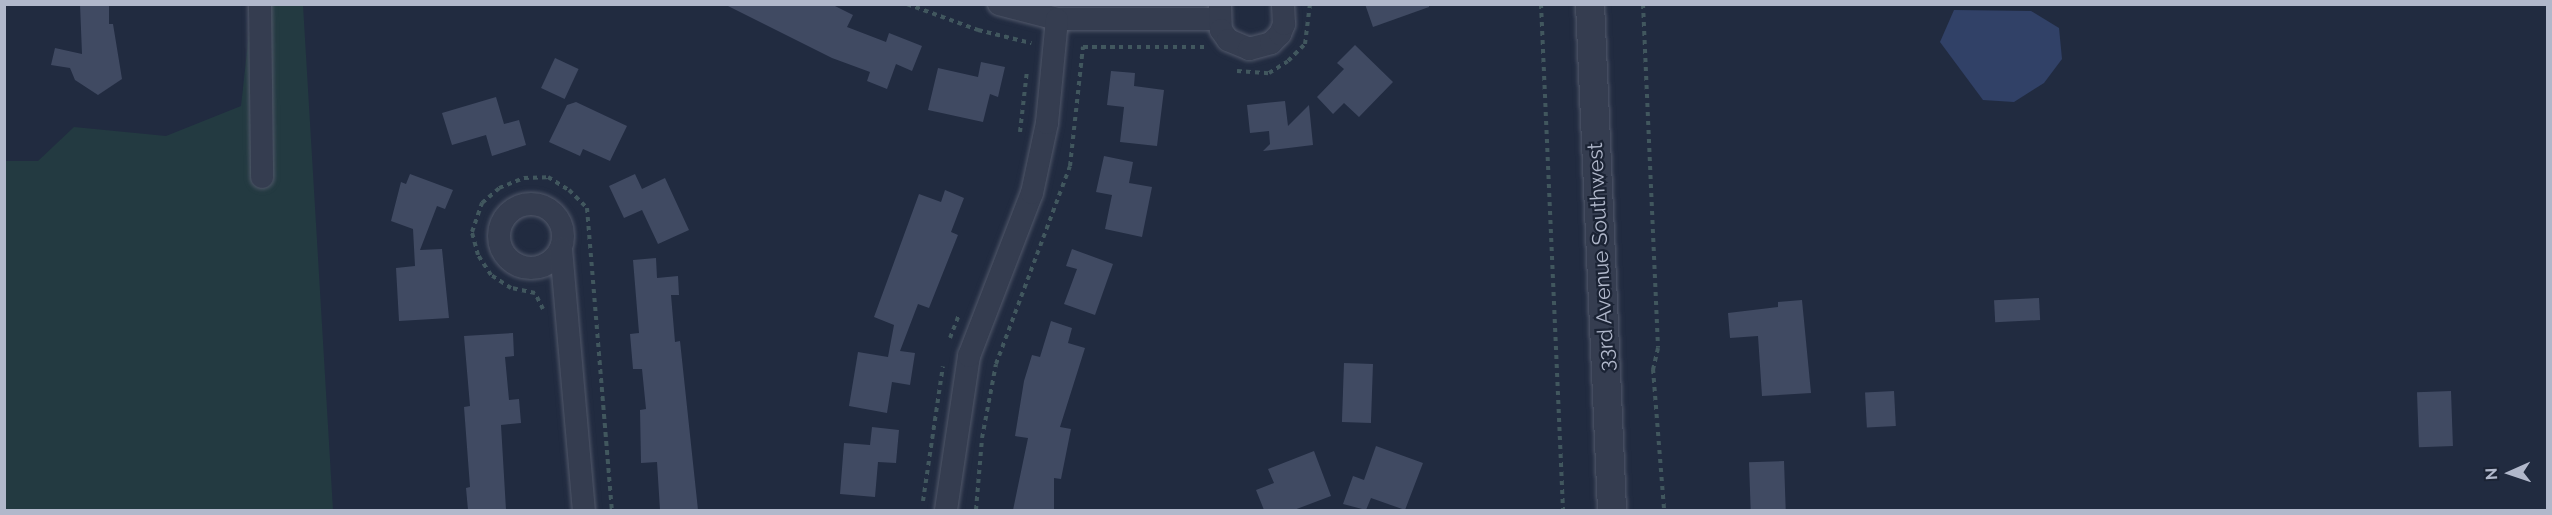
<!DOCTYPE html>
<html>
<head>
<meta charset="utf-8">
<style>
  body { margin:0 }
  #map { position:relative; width:2552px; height:515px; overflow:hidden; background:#212b40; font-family:Raleway,sans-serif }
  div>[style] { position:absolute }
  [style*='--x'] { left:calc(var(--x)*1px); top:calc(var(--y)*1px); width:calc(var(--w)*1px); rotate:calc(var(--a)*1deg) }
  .green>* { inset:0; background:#233a41 }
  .water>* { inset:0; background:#314167 }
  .building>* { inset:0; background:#404a62; transform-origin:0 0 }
  .path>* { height:4px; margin-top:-2px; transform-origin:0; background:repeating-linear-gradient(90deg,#41575e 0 4.5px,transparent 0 9px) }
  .roads { filter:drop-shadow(0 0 2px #51586a) drop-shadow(0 0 2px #51586a) }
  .minor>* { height:22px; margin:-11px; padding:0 11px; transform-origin:11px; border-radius:11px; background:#353d50 }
  .minor>.ring { margin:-11px; padding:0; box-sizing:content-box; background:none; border:22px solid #353d50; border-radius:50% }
  .tertiary>* { height:28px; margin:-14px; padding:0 14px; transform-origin:14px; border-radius:14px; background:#353d50 }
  span { translate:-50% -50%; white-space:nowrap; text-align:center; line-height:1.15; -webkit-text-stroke:4.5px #1b2334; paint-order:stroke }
  .street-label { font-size:21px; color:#b1b8cb }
  .frame { position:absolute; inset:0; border:6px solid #b1b8cb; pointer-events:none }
  .north { position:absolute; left:2480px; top:443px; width:60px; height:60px; -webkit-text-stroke:4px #1b2334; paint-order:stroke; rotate:267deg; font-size:16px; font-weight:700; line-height:24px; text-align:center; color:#b1b8cb }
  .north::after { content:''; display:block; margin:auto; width:21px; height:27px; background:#b1b8cb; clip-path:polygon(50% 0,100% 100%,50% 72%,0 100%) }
</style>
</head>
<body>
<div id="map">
  <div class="green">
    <i style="clip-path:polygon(252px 5px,303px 5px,333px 510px,5px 510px,4px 161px,38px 161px,74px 127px,166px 136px,241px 106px)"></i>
  </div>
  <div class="water">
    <i style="clip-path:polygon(1954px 10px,2031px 11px,2059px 28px,2062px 59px,2044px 83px,2014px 102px,1983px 100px,1940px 42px)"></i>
  </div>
  <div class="building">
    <i style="clip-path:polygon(80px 4px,109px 4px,109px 24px,113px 24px,122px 79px,98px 95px,75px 80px,70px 68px,51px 65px,55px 48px,82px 54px)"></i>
    <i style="clip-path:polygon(724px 4px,831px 4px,853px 15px,847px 27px,886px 42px,889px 33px,922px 46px,912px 71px,896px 64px,887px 89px,867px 81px,870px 72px,832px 58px)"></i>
    <i style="clip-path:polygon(1365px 4px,1429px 4px,1429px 7px,1373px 27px)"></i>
    <i style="clip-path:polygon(1355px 45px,1393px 82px,1359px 117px,1344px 103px,1333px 114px,1317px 97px,1344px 69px,1337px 63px)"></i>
    <i style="left:555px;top:58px;width:26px;height:33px;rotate:25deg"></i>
    <i style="clip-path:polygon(981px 62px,1005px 67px,998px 97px,990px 94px,983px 122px,928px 110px,938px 68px,978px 77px)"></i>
    <i style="clip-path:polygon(1111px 71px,1135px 73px,1134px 86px,1164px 90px,1157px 146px,1120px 142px,1124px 107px,1107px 105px)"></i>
    <i style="clip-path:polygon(496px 97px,504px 124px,519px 120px,526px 145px,492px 156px,486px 135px,452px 145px,442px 113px)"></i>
    <i style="clip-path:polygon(1285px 101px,1288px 126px,1309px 105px,1313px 145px,1263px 151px,1270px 144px,1269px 131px,1250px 133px,1247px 105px)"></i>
    <i style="clip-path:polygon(576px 102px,627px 126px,610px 161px,583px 149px,580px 156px,549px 142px,567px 105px)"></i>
    <i style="clip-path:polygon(1104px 156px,1133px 162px,1129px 183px,1152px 187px,1142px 237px,1105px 229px,1112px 195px,1096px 192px)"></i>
    <i style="clip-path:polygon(410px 174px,453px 190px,445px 209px,437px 206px,420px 250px,442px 249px,449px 318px,399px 321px,396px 268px,415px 266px,413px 229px,391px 221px,401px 182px,406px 184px)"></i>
    <i style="clip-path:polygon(635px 174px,642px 189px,665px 178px,689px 230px,658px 244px,642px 210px,624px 218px,609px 186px)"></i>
    <i style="clip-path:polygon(945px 190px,964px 198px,951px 232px,958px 235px,929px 308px,918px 304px,900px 351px,915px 353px,910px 385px,892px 382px,887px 413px,849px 406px,858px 352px,888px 357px,894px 325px,874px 317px,919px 194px,941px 202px)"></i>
    <i style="clip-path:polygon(1072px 249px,1113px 264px,1095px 315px,1064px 304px,1077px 269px,1066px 266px)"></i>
    <i style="clip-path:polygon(656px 258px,657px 278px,678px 276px,679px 295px,671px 295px,675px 342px,680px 341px,698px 510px,660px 510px,657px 462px,641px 463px,640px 410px,646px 409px,642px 369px,633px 369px,630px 334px,639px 333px,633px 260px)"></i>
    <i style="left:2039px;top:298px;width:22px;height:45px;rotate:87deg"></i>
    <i style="clip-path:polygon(1802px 300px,1811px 393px,1762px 396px,1758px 336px,1730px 338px,1728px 313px,1778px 307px,1778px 302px)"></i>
    <i style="clip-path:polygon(1051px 321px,1072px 328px,1068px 343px,1085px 348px,1060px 427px,1071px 429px,1061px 479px,1054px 478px,1054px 510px,1013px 510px,1028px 438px,1015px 436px,1024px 381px,1032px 355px,1040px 357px)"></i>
    <i style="clip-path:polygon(513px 333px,514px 356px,505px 357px,509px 400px,519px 399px,521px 423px,501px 425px,506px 510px,468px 510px,466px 488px,470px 487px,464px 407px,470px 406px,464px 336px)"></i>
    <i style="left:1344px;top:363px;width:29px;height:59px;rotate:2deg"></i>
    <i style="left:1894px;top:391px;width:35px;height:29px;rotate:87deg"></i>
    <i style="left:2451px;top:391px;width:55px;height:34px;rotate:88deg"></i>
    <i style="clip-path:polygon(872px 427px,899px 430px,896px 463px,878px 462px,875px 497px,840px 494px,844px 443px,870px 445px)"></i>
    <i style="clip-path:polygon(1376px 446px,1423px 463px,1405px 510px,1371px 498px,1366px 510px,1343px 504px,1353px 476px,1364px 480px)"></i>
    <i style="clip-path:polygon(1314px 451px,1331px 496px,1294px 510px,1264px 510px,1256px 490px,1274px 483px,1268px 469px)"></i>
    <i style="left:1784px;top:461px;width:48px;height:35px;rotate:88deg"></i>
  </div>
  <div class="path">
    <i style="--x:907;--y:4;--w:76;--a:20.1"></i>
    <i style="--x:978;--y:30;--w:55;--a:13.8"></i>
    <i style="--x:1541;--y:4;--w:506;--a:87.51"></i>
    <i style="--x:1643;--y:4;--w:344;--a:87.5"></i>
    <i style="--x:1658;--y:348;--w:22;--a:103"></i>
    <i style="--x:1653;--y:369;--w:141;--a:85.5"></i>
    <i style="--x:1237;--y:71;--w:32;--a:4"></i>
    <i style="--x:1269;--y:73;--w:22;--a:-32"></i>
    <i style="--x:1288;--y:61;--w:24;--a:-45"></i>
    <i style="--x:1305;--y:44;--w:40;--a:-82.9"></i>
    <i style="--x:1020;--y:132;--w:61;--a:-83.5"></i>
    <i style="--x:543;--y:309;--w:18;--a:-117"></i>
    <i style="--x:535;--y:293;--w:25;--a:-168"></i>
    <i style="--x:511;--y:288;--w:24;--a:-147"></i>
    <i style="--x:491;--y:275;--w:24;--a:-123"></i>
    <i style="--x:478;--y:255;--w:24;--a:-105"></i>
    <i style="--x:472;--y:232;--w:31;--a:-71"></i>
    <i style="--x:482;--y:203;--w:23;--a:-41"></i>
    <i style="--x:499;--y:188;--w:27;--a:-22"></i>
    <i style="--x:524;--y:178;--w:24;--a:-2"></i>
    <i style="--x:548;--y:177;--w:25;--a:32"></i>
    <i style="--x:569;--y:190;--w:25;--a:45"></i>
    <i style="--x:587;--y:208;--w:303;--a:85.3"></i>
    <i style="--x:950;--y:338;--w:25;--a:-69"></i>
    <i style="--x:923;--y:501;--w:136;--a:-81.6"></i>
    <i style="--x:976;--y:510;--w:72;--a:-85.2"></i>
    <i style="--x:982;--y:438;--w:75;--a:-79.3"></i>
    <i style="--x:996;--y:364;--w:211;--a:-69.5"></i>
    <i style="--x:1070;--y:166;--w:120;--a:-83.8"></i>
    <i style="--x:1083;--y:47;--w:123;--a:0"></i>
  </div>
  <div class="roads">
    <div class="minor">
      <i style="--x:260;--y:4;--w:173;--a:89.3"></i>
      <i style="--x:999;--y:4;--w:60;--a:14.5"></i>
      <i style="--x:1057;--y:19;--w:161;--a:0"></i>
      <i style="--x:1220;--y:6;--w:24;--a:88"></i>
      <i style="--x:1221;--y:30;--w:12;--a:55"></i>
      <i style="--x:1228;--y:40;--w:23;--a:23"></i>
      <i style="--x:1249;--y:49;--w:23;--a:-15"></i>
      <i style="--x:1271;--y:43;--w:13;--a:-45"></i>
      <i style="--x:1280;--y:34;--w:11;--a:-68"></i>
      <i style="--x:1284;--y:24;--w:20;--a:-93"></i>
      <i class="ring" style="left:499px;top:204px;width:42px;height:42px"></i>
      <i style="--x:561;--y:249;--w:262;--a:85"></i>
      <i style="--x:946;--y:510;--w:156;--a:-81.5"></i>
      <i style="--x:969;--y:356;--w:175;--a:-68.9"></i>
      <i style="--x:1032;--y:193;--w:72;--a:-77.9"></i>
      <i style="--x:1047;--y:123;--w:104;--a:-84.5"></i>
    </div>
    <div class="tertiary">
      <i style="--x:1590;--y:4;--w:506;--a:87.51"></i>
    </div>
  </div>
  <div class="street-label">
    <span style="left:1601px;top:257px;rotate:-93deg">33rd Avenue Southwest</span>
  </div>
  <div class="frame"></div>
  <div class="north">N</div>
</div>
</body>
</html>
